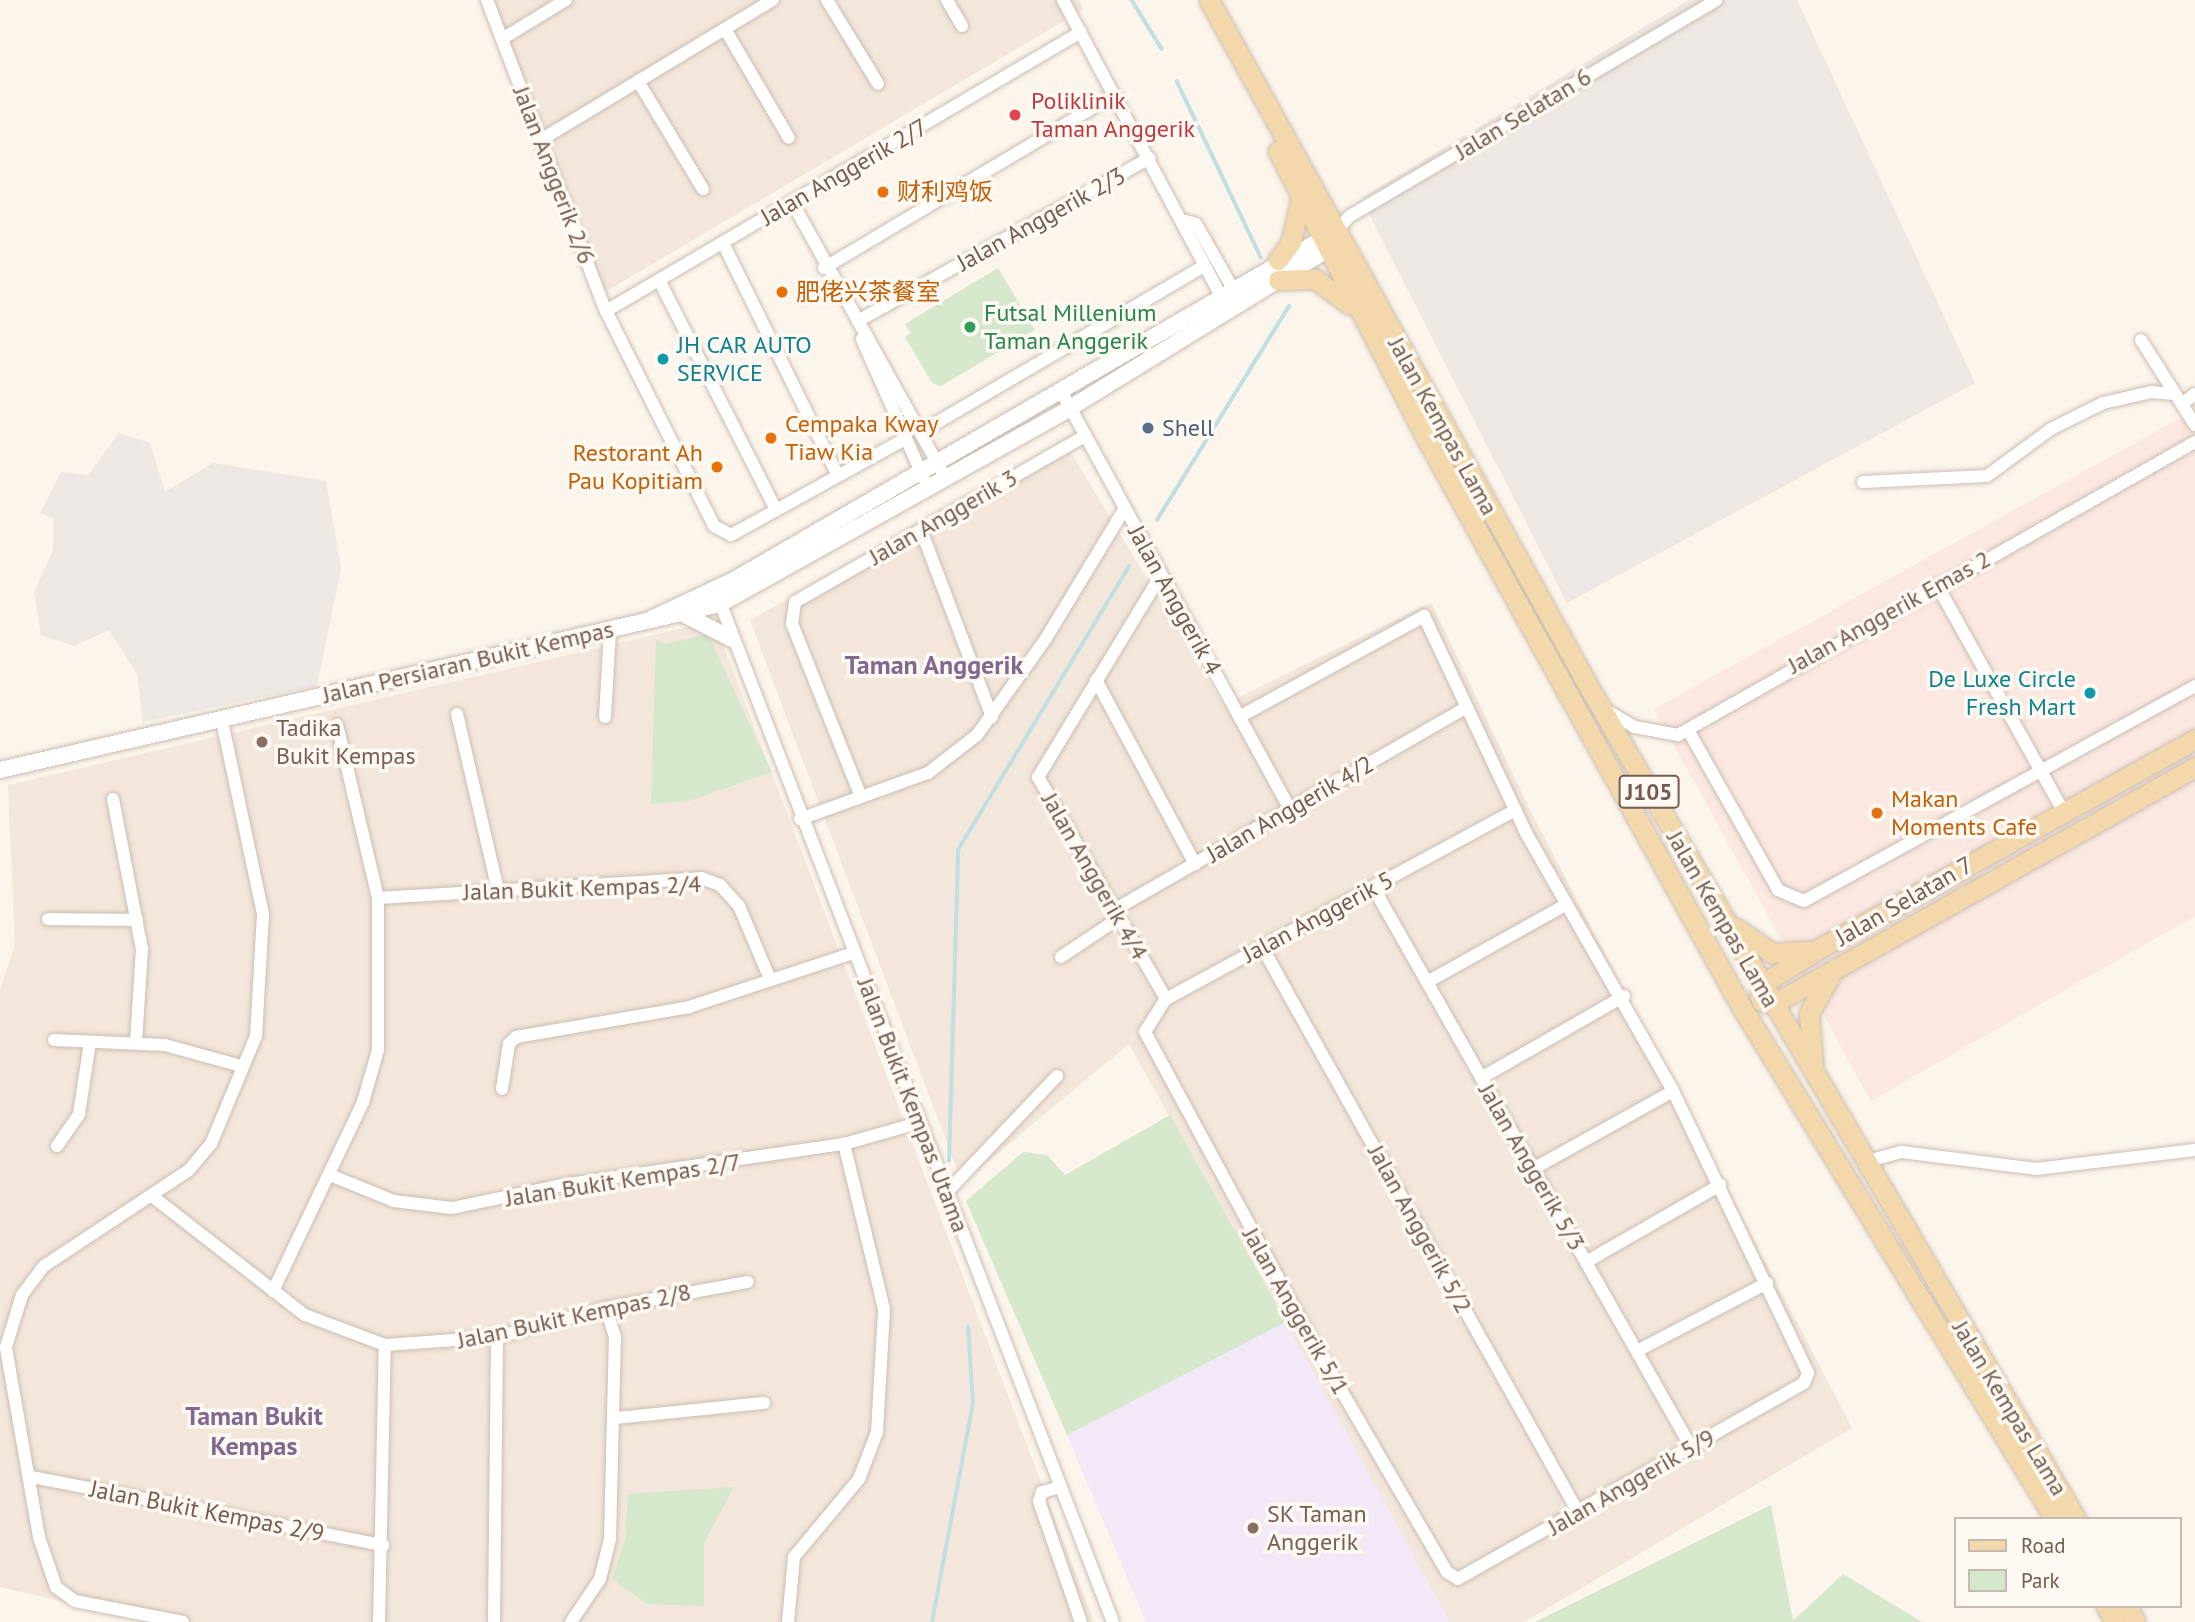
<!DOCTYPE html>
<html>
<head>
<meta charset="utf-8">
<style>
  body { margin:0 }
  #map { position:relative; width:2195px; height:1622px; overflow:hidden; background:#fbf5eb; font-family:"PT Sans","Noto Sans SC",sans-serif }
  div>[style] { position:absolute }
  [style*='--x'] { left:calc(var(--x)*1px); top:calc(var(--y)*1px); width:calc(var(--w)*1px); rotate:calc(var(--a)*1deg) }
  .residential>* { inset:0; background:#f2e7da }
  .commercial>* { inset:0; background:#fae8e1 }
  .industrial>* { inset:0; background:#ede8e3 }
  .education>* { inset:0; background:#f2e8f8 }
  .green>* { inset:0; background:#d6e8cb }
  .stream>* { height:3.5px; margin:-1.75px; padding:0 1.75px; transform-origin:1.75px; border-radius:1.75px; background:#c1dee3 }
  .roads { filter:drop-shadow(0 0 2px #ccbdb2) drop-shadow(0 0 2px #ccbdb2) }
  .minor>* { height:12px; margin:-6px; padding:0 6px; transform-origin:6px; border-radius:6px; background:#fff }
  .tertiary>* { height:16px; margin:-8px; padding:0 8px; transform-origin:8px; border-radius:8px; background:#fff }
  .primary>* { height:19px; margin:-9.5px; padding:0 9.5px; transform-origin:9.5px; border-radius:9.5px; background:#f2d8ab }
  .dots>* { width:19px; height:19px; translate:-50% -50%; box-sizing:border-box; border:4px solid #fef9f2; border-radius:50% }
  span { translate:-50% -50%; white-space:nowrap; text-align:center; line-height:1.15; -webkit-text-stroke:7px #fef9f2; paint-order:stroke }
  .shield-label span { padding:2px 5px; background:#fef9f2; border:2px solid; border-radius:5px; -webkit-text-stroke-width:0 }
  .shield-label { font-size:23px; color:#745d50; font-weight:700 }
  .health-label { font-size:24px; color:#be3a42 }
  .left { translate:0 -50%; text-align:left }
  .street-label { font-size:24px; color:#745d50 }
  .food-label { font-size:24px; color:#c56008 }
  .right { translate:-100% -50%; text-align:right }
  .leisure-label { font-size:24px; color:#27864d }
  .culture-label { font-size:24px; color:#0d838f }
  .service-label { font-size:24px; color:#4e5e75 }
  .education-label { font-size:24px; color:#785e54 }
  .neighbourhood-label { font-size:26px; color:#82688f; font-weight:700 }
  .legend { position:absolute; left:1954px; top:1517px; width:228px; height:91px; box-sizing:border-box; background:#fef9f2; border:2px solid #c7bbb1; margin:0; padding:9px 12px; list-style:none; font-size:21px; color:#745d50 }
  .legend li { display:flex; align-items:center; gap:14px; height:35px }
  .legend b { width:35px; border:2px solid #c7bbb1 }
</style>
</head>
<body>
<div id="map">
  <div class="residential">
    <i style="clip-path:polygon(484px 0,1079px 0,1084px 9px,605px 292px)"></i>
    <i style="clip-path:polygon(1067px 446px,1223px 705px,1431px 602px,1528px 806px,1852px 1428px,1524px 1622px,1450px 1622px,1129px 1044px,962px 1183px,750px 620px)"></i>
    <i style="clip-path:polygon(714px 621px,1094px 1622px,151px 1622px,0 1587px,0 990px,15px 945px,8px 785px)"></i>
  </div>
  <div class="commercial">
    <i style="clip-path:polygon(2195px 410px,2195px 916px,1871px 1101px,1654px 709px)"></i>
  </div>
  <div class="industrial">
    <i style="clip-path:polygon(1689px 0,1797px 0,1975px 383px,1567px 603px,1361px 198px)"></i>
    <i style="clip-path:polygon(119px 433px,150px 443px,165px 492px,213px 463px,326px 481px,341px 568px,317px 686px,143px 722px,137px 674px,109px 630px,74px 646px,41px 635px,34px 592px,53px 550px,53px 518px,40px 513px,61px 472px,88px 475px)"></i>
  </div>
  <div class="education">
    <i style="clip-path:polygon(1286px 1322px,1450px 1622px,1146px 1622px,1067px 1435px)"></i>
  </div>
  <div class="green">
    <i style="clip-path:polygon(998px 268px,1035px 330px,941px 386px,932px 383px,905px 337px,911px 333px,905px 324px)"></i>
    <i style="clip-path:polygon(708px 634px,772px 772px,689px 801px,651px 804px,656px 639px,665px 644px)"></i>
    <i style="clip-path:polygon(1170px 1115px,1286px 1322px,1067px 1435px,966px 1201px,1023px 1152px,1047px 1155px,1065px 1175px)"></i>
    <i style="clip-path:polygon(734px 1487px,704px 1543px,704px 1606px,647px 1604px,612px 1579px,625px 1539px,628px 1494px)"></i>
    <i style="clip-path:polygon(1771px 1505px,1793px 1621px,1843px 1574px,1922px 1622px,1535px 1622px)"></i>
  </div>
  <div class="stream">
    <i style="--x:1132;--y:0;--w:57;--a:58.5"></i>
    <i style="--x:1177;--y:81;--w:195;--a:64.5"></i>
    <i style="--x:1157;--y:520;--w:251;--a:-58.3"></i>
    <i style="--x:949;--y:1161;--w:311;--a:-88.3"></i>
    <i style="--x:958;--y:850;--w:331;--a:-58.9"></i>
    <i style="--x:932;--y:1622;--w:223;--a:-79.4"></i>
    <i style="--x:973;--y:1403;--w:76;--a:-93.8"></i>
  </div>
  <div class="roads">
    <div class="minor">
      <i style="--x:487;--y:0;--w:333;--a:69.1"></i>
      <i style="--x:606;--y:311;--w:241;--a:63.3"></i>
      <i style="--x:714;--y:526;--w:19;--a:28"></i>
      <i style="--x:731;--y:535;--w:196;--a:-28.9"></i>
      <i style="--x:827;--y:0;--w:98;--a:58.7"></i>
      <i style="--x:947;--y:0;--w:30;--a:60"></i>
      <i style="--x:1063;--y:0;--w:336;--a:61.9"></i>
      <i style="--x:725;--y:29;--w:126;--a:59.6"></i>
      <i style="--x:502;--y:39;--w:75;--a:-31.4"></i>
      <i style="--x:638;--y:81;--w:126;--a:59"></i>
      <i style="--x:539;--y:141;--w:273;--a:-31.1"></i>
      <i style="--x:792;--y:202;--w:317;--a:60.9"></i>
      <i style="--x:1186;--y:221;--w:10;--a:17"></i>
      <i style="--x:1196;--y:224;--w:75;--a:60.4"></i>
      <i style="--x:1335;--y:233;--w:23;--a:-49"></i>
      <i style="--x:1350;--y:216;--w:425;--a:-30.5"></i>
      <i style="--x:723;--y:243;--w:260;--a:63.7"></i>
      <i style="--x:824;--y:268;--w:338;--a:-30.8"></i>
      <i style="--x:659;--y:280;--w:258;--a:63"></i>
      <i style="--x:606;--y:311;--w:551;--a:-30.43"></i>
      <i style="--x:858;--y:321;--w:334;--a:-29.2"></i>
      <i style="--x:862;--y:339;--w:153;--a:66.1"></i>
      <i style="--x:2141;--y:340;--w:101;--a:57.6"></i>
      <i style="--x:1061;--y:391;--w:477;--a:61.3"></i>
      <i style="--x:2182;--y:404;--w:16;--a:-38"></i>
      <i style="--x:921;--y:432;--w:328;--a:-30.4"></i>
      <i style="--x:1863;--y:482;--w:124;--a:-2.8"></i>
      <i style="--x:1987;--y:476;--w:79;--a:-36.3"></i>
      <i style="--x:2051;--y:429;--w:58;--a:-26.6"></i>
      <i style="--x:2103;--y:403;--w:49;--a:-12.9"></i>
      <i style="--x:2151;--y:392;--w:23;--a:5"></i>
      <i style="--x:921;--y:530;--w:200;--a:69.2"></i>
      <i style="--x:1161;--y:575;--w:237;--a:121.3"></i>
      <i style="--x:1038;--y:777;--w:256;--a:60"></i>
      <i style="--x:1937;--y:585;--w:258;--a:60.8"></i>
      <i style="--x:718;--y:597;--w:1098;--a:68.93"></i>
      <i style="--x:1096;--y:680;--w:209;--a:61.7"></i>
      <i style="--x:1607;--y:711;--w:32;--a:30"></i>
      <i style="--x:1635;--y:727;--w:44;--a:10.5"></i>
      <i style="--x:1678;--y:735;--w:594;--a:-29.54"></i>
      <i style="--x:457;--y:714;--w:181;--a:76.9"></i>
      <i style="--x:605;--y:717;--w:87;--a:-86.7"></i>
      <i style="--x:1239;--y:717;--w:211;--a:-28.6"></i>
      <i style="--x:1424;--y:616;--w:240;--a:64.8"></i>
      <i style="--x:1526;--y:833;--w:297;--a:60.3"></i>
      <i style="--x:1673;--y:1091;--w:313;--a:64.4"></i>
      <i style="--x:1808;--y:1373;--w:11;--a:112"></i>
      <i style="--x:1804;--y:1383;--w:398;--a:150.5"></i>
      <i style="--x:1458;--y:1579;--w:13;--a:-148"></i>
      <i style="--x:1447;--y:1572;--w:272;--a:-120.2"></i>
      <i style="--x:1310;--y:1337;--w:347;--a:-118.4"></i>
      <i style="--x:1145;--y:1032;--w:39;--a:-58"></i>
      <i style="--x:1166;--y:999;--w:397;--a:-28.4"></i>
      <i style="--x:1688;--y:730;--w:184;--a:60.6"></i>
      <i style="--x:1778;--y:890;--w:28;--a:23"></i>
      <i style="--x:1804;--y:901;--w:446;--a:-28.8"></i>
      <i style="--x:861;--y:797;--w:186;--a:-111.7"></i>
      <i style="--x:792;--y:624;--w:22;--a:-82"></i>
      <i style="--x:795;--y:602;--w:334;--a:-29.8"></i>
      <i style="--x:113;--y:799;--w:153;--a:79.1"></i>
      <i style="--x:142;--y:949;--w:94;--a:93.7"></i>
      <i style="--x:800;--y:819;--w:136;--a:-19.8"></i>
      <i style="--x:928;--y:773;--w:62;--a:-37.8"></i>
      <i style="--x:977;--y:735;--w:117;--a:-54.4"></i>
      <i style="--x:1045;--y:640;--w:154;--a:-58.8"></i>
      <i style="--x:1373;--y:887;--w:644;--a:60.41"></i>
      <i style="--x:378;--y:898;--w:324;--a:-3.5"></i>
      <i style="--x:701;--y:878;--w:20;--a:20"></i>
      <i style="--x:720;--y:885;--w:28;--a:48"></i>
      <i style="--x:739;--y:906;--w:79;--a:67"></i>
      <i style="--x:1114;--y:910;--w:407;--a:-29.9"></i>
      <i style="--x:48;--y:919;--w:89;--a:0.6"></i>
      <i style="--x:1262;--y:947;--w:647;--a:60.78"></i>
      <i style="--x:1061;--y:957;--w:70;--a:-33.9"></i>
      <i style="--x:1427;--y:982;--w:160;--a:-29.1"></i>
      <i style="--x:54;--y:1040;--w:111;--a:2.6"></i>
      <i style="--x:165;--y:1045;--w:79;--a:15.4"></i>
      <i style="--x:1481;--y:1078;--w:165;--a:-29.8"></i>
      <i style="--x:502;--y:1089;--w:46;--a:-81.2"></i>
      <i style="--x:509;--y:1044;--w:10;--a:-45"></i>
      <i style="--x:516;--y:1037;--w:176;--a:-9.8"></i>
      <i style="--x:689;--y:1007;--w:173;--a:-18.2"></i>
      <i style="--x:57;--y:1146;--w:39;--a:-55"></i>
      <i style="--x:79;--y:1114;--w:73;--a:-81.3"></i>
      <i style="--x:1864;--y:1162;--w:39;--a:-15"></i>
      <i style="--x:1902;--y:1152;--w:135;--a:7.2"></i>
      <i style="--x:2036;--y:1169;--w:160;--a:-6.8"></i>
      <i style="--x:1533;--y:1169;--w:160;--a:-29.1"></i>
      <i style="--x:330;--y:1175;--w:69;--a:22.1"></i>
      <i style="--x:394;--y:1201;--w:58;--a:6.9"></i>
      <i style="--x:452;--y:1208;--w:112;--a:-11.8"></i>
      <i style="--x:562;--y:1185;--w:285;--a:-8.3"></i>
      <i style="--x:844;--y:1144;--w:77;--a:-15.8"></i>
      <i style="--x:947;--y:1192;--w:160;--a:-46.5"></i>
      <i style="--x:152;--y:1196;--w:194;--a:37.9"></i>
      <i style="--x:305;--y:1315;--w:85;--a:20.6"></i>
      <i style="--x:385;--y:1345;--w:112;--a:-4.1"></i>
      <i style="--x:497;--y:1337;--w:113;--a:-14.9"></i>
      <i style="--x:606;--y:1308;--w:144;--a:-10.4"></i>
      <i style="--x:1586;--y:1262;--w:155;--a:-29.9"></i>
      <i style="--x:273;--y:1291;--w:209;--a:-64.5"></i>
      <i style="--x:363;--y:1102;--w:54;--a:-73.9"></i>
      <i style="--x:378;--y:1050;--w:152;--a:-90"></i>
      <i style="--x:378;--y:898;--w:178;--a:-103.3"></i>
      <i style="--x:1637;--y:1351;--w:147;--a:-27.6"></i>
      <i style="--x:616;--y:1418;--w:149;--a:-5.8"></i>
      <i style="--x:32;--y:1477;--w:358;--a:11"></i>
      <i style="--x:1060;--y:1487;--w:19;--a:164"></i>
      <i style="--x:1042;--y:1492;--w:9;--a:108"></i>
      <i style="--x:1039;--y:1501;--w:128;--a:70.9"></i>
      <i style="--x:183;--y:1622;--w:110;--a:-169"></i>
      <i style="--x:75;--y:1601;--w:24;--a:-144"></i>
      <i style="--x:56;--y:1587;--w:53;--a:-108.8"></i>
      <i style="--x:39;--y:1537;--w:193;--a:-99.9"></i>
      <i style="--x:6;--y:1347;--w:54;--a:-72.9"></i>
      <i style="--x:22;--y:1295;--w:36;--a:-53"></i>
      <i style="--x:44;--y:1266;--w:174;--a:-33.5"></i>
      <i style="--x:189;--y:1170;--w:34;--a:-50"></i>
      <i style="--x:211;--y:1144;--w:117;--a:-67.4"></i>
      <i style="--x:256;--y:1036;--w:122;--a:-86.7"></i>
      <i style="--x:263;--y:914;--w:197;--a:-102"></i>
      <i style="--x:379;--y:1622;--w:277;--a:-88.8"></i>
      <i style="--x:494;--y:1622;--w:285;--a:-89.4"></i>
      <i style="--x:571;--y:1622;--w:52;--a:-56"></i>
      <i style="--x:600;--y:1579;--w:41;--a:-76"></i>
      <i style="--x:610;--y:1539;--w:202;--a:-88.6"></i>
      <i style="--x:615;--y:1337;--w:30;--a:-107"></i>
      <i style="--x:788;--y:1622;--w:65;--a:-84.7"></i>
      <i style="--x:794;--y:1557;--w:102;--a:-50.2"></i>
      <i style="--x:859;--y:1479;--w:50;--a:-69"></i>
      <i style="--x:877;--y:1432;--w:123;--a:-86.7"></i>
      <i style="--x:884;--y:1309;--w:170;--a:-103.6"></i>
    </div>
    <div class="tertiary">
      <i style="--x:685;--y:615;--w:53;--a:27.1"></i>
      <i style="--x:649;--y:620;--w:94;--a:-25.2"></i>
      <i style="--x:734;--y:580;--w:690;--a:-30.1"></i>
      <i style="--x:0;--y:770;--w:739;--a:-12.98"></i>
      <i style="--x:720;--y:604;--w:401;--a:-29.2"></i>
      <i style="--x:1070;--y:408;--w:302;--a:-31.6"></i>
      <i style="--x:1327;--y:250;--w:13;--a:-63"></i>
    </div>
    <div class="primary">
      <i style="--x:1209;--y:0;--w:787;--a:61.06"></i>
      <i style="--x:1590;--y:689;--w:962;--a:59.65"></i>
      <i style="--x:1278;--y:151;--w:331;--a:62.7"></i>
      <i style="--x:1430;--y:445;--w:641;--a:61"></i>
      <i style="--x:1741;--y:1006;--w:601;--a:58.53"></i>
      <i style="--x:1278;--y:260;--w:22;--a:-54"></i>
      <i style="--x:1291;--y:242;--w:45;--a:-77.2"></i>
      <i style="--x:1278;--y:280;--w:37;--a:-2"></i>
      <i style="--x:1315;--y:279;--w:42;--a:36.3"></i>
      <i style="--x:1736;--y:928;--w:44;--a:34.8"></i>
      <i style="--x:1772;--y:953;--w:37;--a:-3"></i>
      <i style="--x:1760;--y:997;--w:13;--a:-81"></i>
      <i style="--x:1762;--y:984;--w:68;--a:-31.8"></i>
      <i style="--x:1820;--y:948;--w:429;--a:-29.1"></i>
      <i style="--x:1761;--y:1001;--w:12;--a:14"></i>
      <i style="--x:1773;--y:1004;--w:484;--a:-29.3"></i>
      <i style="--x:1813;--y:1064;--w:51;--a:-94.5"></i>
      <i style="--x:1809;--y:1013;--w:40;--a:-60.3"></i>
      <i style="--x:2106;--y:1606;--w:18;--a:61"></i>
      <i style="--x:2127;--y:1606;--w:18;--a:63"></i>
    </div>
  </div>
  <div class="dots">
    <i style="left:1015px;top:115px;background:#e0444e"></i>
    <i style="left:883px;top:192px;background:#e8710a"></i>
    <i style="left:782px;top:292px;background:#e8710a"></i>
    <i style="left:970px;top:327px;background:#2e9e5b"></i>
    <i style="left:663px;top:359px;background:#0f9aa8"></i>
    <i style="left:1148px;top:428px;background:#5c6f8a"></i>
    <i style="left:771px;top:438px;background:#e8710a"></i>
    <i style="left:717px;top:467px;background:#e8710a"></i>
    <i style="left:2090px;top:693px;background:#0f9aa8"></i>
    <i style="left:262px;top:742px;background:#8d6e63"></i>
    <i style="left:1877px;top:813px;background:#e8710a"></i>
    <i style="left:1253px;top:1528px;background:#8d6e63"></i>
  </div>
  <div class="shield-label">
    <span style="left:1649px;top:792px">J105</span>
  </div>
  <div class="health-label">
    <span class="left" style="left:1031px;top:115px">Poliklinik<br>Taman Anggerik</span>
  </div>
  <div class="street-label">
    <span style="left:1523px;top:114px;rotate:-31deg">Jalan Selatan 6</span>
    <span style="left:844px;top:172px;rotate:-30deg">Jalan Anggerik 2/7</span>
    <span style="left:554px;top:175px;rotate:69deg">Jalan Anggerik 2/6</span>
    <span style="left:1041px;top:219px;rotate:-29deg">Jalan Anggerik 2/3</span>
    <span style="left:1443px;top:426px;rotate:61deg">Jalan Kempas Lama</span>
    <span style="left:943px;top:517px;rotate:-30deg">Jalan Anggerik 3</span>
    <span style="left:1175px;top:600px;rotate:61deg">Jalan Anggerik 4</span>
    <span style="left:1889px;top:612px;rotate:-29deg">Jalan Anggerik Emas 2</span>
    <span style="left:468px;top:662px;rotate:-13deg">Jalan Persiaran Bukit Kempas</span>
    <span style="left:1290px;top:809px;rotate:-30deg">Jalan Anggerik 4/2</span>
    <span style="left:1095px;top:876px;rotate:60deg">Jalan Anggerik 4/4</span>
    <span style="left:582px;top:888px;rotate:-2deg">Jalan Bukit Kempas 2/4</span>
    <span style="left:1904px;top:901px;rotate:-30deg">Jalan Selatan 7</span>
    <span style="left:1318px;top:917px;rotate:-28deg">Jalan Anggerik 5</span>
    <span style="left:1723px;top:919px;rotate:60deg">Jalan Kempas Lama</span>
    <span style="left:913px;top:1105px;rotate:69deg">Jalan Bukit Kempas Utama</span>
    <span style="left:1532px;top:1167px;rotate:60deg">Jalan Anggerik 5/3</span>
    <span style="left:623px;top:1180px;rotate:-9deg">Jalan Bukit Kempas 2/7</span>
    <span style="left:1420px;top:1229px;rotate:61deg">Jalan Anggerik 5/2</span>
    <span style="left:1296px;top:1311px;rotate:60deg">Jalan Anggerik 5/1</span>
    <span style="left:574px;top:1316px;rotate:-12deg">Jalan Bukit Kempas 2/8</span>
    <span style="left:2010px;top:1408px;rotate:59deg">Jalan Kempas Lama</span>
    <span style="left:1631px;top:1482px;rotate:-30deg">Jalan Anggerik 5/9</span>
    <span style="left:207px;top:1511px;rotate:11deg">Jalan Bukit Kempas 2/9</span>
  </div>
  <div class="food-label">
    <span class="left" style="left:897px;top:192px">财利鸡饭</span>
    <span class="left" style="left:796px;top:292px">肥佬兴茶餐室</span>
    <span class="left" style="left:785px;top:438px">Cempaka Kway<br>Tiaw Kia</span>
    <span class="right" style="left:703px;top:467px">Restorant Ah<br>Pau Kopitiam</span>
    <span class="left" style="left:1891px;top:813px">Makan<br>Moments Cafe</span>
  </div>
  <div class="leisure-label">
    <span class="left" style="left:984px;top:327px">Futsal Millenium<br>Taman Anggerik</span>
  </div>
  <div class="culture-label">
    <span class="left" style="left:677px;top:359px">JH CAR AUTO<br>SERVICE</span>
    <span class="right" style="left:2076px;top:693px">De Luxe Circle<br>Fresh Mart</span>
  </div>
  <div class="service-label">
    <span class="left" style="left:1162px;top:428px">Shell</span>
  </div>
  <div class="education-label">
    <span class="left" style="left:276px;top:742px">Tadika<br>Bukit Kempas</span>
    <span class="left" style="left:1267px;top:1528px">SK Taman<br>Anggerik</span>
  </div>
  <div class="neighbourhood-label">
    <span style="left:934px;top:665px">Taman Anggerik</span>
    <span style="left:254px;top:1431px">Taman Bukit<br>Kempas</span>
  </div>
  <ul class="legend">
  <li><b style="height:9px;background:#f2d8ab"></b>Road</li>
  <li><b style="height:19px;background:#d6e8cb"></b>Park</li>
  </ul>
</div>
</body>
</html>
